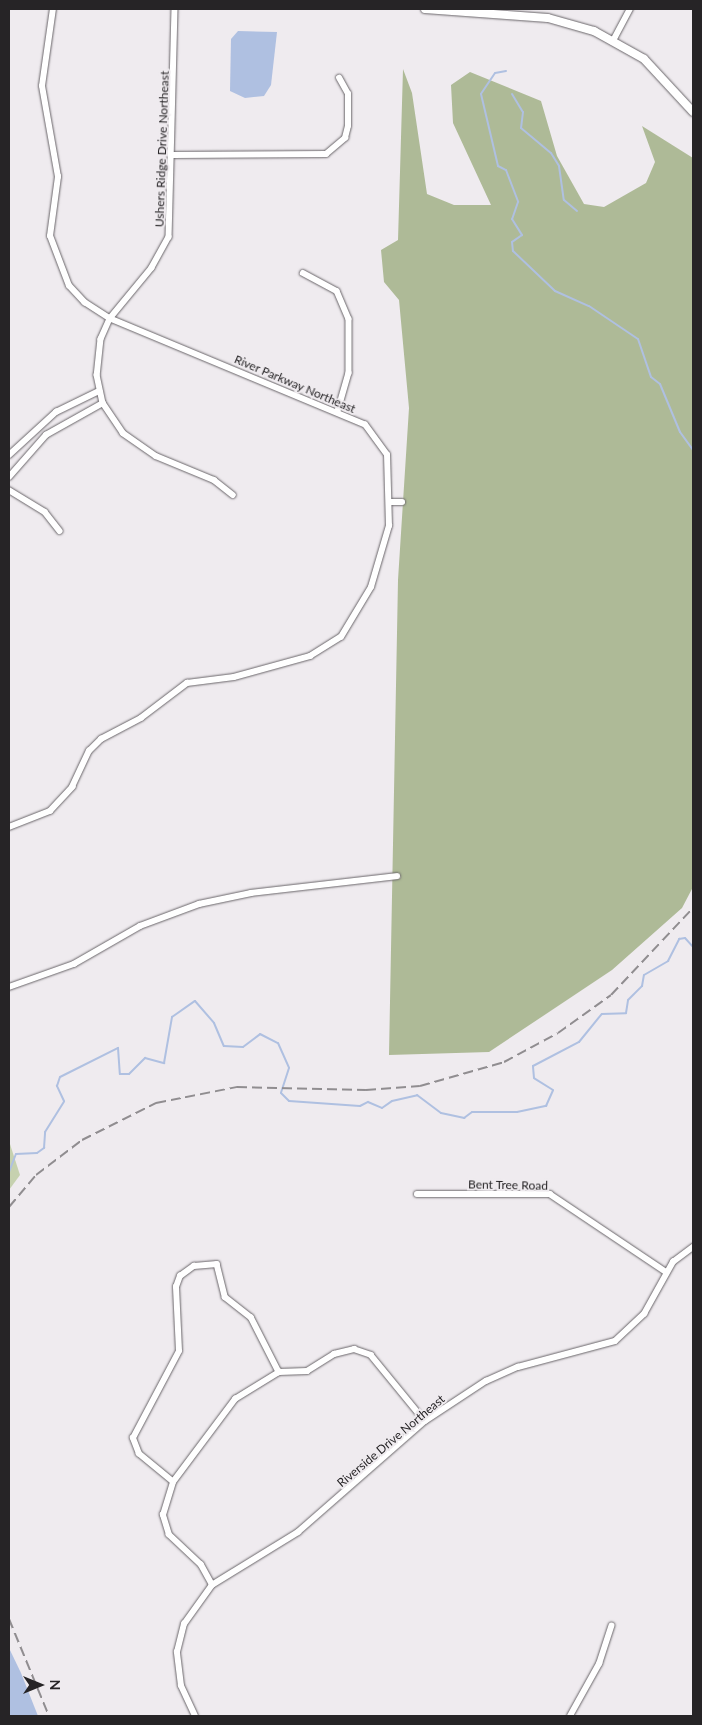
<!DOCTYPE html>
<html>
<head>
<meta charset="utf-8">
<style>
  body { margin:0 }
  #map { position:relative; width:702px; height:1725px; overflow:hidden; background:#efebef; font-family:Lato,sans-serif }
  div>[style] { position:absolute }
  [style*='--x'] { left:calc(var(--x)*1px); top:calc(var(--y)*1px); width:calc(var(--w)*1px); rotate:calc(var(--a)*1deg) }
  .green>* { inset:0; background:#c6d1af }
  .forest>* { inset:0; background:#aeba97 }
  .water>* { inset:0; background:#afc0e1 }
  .stream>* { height:2px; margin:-1px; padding:0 1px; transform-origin:1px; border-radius:1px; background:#afc0e1 }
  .roads { filter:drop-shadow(0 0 1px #696569) drop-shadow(0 0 1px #696569) }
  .street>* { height:5.5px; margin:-2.75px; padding:0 2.75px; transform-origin:2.75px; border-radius:2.75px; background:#fff }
  .secondary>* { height:8px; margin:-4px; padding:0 4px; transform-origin:4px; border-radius:4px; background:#fff }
  .rail>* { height:2px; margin-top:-1px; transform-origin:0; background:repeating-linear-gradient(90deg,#908d90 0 10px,transparent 0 15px) }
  span { translate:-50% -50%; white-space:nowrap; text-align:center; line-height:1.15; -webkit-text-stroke:4px #efebef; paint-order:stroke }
  .street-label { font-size:12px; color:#262426 }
  .frame { position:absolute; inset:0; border:10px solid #262426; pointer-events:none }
  .north { position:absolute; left:15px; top:1660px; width:50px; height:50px; -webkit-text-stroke:4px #efebef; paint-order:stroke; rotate:90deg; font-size:14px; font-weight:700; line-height:20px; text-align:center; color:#262426 }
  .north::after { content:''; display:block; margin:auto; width:18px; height:22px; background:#262426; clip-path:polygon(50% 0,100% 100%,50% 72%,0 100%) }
</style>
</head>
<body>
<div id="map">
  <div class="green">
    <i style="clip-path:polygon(9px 1141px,20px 1175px,9px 1190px)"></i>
  </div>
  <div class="forest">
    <i style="clip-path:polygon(403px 69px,412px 93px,427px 194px,454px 205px,491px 205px,453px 123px,451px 85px,470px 72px,541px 101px,557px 156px,584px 204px,604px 207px,646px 183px,655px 162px,642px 126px,693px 158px,693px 887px,682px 908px,612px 970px,489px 1052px,389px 1055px,398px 580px,409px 408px,399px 300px,384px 282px,381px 250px,398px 240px)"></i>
  </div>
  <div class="water">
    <i style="clip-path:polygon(238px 31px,277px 32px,271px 85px,264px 96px,245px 98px,230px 91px,231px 39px)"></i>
    <i style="clip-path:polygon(9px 1648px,21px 1673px,38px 1716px,9px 1716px)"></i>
  </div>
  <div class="stream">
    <i style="--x:506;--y:71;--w:11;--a:170"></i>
    <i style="--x:495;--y:73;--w:25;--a:124"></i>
    <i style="--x:481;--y:94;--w:74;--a:76.7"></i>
    <i style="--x:498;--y:166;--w:9;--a:27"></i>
    <i style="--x:506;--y:170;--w:34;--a:69"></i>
    <i style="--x:518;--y:202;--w:18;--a:109"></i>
    <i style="--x:512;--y:219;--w:19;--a:58"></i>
    <i style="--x:522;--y:235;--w:12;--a:145"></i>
    <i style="--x:512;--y:242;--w:9;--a:84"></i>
    <i style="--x:513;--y:251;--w:58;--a:43.6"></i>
    <i style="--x:555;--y:291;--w:37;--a:24"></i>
    <i style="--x:589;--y:306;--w:59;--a:34"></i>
    <i style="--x:638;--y:339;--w:40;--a:71.1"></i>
    <i style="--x:651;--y:377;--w:11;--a:38"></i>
    <i style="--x:660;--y:384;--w:52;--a:67.4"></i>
    <i style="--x:680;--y:432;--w:22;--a:54"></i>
    <i style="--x:512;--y:94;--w:21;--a:59"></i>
    <i style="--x:523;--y:112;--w:16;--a:97"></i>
    <i style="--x:521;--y:128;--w:39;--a:40"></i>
    <i style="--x:551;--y:153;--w:15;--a:58"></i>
    <i style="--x:559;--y:166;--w:34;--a:82"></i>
    <i style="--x:564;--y:200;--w:17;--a:40"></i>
    <i style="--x:9;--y:1172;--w:19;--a:-69"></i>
    <i style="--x:16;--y:1154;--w:21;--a:-3"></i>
    <i style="--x:37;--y:1153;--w:9;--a:-36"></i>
    <i style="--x:44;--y:1148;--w:16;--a:-86"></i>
    <i style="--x:45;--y:1132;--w:36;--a:-58"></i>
    <i style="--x:64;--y:1101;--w:17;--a:-115"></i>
    <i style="--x:57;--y:1086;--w:9;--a:-72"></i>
    <i style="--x:60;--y:1077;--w:65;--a:-26.6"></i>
    <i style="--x:118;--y:1048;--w:26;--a:86"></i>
    <i style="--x:120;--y:1074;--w:9;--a:0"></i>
    <i style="--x:129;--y:1074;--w:23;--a:-45"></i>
    <i style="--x:145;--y:1058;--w:20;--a:15"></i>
    <i style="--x:164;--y:1063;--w:47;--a:-80.1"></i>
    <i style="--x:172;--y:1017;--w:28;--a:-35"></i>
    <i style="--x:195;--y:1001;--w:29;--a:49"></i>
    <i style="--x:214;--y:1023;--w:25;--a:67"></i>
    <i style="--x:224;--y:1046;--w:19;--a:3"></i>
    <i style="--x:243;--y:1047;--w:21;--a:-37"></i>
    <i style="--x:260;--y:1034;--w:20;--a:27"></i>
    <i style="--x:278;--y:1043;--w:27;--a:66"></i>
    <i style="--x:289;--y:1068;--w:26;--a:108"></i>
    <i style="--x:281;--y:1093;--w:11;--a:45"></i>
    <i style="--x:289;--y:1101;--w:71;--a:4"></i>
    <i style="--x:360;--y:1106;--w:9;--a:-27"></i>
    <i style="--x:368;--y:1102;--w:15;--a:23"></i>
    <i style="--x:382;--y:1108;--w:12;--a:-35"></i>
    <i style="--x:392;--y:1101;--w:26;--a:-13"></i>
    <i style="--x:417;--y:1095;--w:30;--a:37"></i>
    <i style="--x:441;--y:1113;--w:24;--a:12"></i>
    <i style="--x:464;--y:1118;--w:10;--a:-37"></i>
    <i style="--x:472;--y:1112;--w:45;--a:0"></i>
    <i style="--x:517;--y:1112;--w:30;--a:-12"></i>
    <i style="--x:546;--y:1106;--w:17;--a:-66"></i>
    <i style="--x:553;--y:1090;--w:22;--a:-148"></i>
    <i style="--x:534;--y:1078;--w:12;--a:-95"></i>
    <i style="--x:533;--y:1066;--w:52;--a:-27.6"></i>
    <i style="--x:579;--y:1042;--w:36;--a:-51"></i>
    <i style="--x:602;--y:1014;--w:24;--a:-2"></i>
    <i style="--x:626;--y:1013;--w:13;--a:-81"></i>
    <i style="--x:628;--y:1000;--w:20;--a:-45"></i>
    <i style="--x:642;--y:986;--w:11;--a:-80"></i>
    <i style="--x:644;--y:975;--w:28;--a:-30"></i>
    <i style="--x:668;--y:961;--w:25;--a:-63"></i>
    <i style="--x:679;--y:939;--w:6;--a:-9"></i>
    <i style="--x:685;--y:938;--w:12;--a:48"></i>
  </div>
  <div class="roads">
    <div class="street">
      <i style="--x:175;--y:9;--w:228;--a:91.5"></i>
      <i style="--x:169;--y:237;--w:35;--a:119"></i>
      <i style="--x:152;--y:268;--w:66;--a:129.5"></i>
      <i style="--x:110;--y:319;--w:22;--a:114"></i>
      <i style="--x:101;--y:339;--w:36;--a:96"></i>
      <i style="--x:97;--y:375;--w:29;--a:78"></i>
      <i style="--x:103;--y:403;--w:36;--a:56"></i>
      <i style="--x:123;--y:433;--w:40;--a:34.9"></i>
      <i style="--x:156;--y:456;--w:63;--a:22.5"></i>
      <i style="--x:214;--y:480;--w:24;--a:38"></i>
      <i style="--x:614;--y:39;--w:34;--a:-62"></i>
      <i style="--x:173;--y:155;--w:153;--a:-0.4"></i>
      <i style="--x:326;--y:154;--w:25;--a:-40"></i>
      <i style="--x:345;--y:138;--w:12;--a:-76"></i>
      <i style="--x:348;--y:126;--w:32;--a:-90"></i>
      <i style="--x:348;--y:94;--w:18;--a:-119"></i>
      <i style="--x:303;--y:273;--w:38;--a:28"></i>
      <i style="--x:337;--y:291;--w:30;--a:67"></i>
      <i style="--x:349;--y:319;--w:54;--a:90"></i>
      <i style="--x:349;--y:373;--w:40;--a:106"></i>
      <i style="--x:9;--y:455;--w:64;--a:-42.5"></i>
      <i style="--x:56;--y:412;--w:48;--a:-26"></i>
      <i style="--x:9;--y:477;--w:56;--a:-48.6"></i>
      <i style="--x:46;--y:435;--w:65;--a:-29.3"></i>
      <i style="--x:9;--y:490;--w:42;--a:31.4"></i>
      <i style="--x:45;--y:512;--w:24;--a:52"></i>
      <i style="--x:390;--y:502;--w:12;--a:0"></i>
      <i style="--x:9;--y:827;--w:44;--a:-21.3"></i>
      <i style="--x:50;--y:811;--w:33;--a:-47"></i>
      <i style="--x:72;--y:787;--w:40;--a:-65"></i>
      <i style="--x:89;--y:751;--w:17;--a:-45"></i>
      <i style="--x:101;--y:739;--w:45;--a:-27.7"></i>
      <i style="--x:141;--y:718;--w:58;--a:-37.3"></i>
      <i style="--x:187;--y:683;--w:47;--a:-7.3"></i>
      <i style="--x:234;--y:677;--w:79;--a:-15.4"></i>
      <i style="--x:310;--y:656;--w:36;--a:-32"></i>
      <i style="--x:341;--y:637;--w:58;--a:-59"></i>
      <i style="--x:371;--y:587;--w:64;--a:-73.6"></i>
      <i style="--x:389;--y:526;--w:71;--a:-91.6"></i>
      <i style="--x:387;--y:455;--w:37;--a:-126"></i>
      <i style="--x:365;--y:425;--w:276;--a:-157.4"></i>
      <i style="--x:110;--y:319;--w:30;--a:-147"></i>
      <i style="--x:85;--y:303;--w:23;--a:-133"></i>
      <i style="--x:69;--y:286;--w:53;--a:-110.8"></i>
      <i style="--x:50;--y:236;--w:60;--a:-82.3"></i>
      <i style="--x:58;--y:177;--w:92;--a:-100"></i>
      <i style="--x:42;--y:86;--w:78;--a:-81.9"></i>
      <i style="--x:9;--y:987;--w:69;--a:-19.5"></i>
      <i style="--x:74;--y:964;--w:76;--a:-29.9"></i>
      <i style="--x:140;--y:926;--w:63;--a:-20.4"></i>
      <i style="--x:199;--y:904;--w:53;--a:-11.9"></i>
      <i style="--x:251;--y:893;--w:147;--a:-6.6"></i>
      <i style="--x:417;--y:1194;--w:133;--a:0"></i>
      <i style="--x:550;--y:1194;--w:140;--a:33.9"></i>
      <i style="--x:173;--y:1482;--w:44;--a:-140.5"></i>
      <i style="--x:139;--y:1454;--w:17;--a:-111"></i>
      <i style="--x:133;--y:1438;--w:98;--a:-62.1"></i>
      <i style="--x:179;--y:1351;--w:64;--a:-92.7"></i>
      <i style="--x:176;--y:1287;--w:12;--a:-70"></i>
      <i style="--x:180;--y:1276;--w:17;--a:-36"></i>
      <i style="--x:194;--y:1266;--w:23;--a:-5"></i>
      <i style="--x:217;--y:1264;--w:34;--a:76"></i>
      <i style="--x:225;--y:1297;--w:33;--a:38"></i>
      <i style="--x:251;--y:1317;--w:62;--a:63"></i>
      <i style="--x:212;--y:1585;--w:23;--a:-119"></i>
      <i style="--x:201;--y:1565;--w:44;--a:-136.8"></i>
      <i style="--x:169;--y:1535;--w:21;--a:-107"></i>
      <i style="--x:163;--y:1515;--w:34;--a:-73"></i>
      <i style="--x:173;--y:1482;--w:104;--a:-53.2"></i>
      <i style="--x:235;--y:1399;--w:52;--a:-31.5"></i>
      <i style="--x:279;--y:1372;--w:28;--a:-2"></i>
      <i style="--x:307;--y:1371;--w:32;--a:-32"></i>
      <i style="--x:334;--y:1354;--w:21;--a:-14"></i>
      <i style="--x:354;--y:1349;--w:18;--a:19"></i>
      <i style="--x:371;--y:1355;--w:85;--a:50.7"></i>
      <i style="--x:195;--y:1716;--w:33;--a:-115"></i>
      <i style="--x:181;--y:1686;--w:34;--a:-97"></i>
      <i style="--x:177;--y:1652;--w:29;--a:-76"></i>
      <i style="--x:184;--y:1624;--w:48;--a:-54.3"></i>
      <i style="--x:212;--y:1585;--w:101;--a:-31.6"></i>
      <i style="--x:298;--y:1532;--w:169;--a:-41.2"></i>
      <i style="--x:425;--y:1421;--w:73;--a:-33.3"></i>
      <i style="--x:486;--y:1381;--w:35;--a:-24"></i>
      <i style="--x:518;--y:1367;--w:100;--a:-15"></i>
      <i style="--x:615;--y:1341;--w:40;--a:-43"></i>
      <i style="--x:644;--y:1314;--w:60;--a:-60.9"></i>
      <i style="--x:673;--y:1262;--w:25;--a:-37"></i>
      <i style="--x:570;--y:1716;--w:60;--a:-60.9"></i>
      <i style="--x:599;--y:1664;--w:40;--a:-72"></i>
    </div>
    <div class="secondary">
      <i style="--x:425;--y:9;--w:123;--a:4.2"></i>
      <i style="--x:548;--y:18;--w:48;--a:15.8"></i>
      <i style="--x:594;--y:31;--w:57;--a:29.2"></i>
      <i style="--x:644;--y:59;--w:72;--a:47.2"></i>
    </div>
  </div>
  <div class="rail">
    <i style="--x:9;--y:1207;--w:42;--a:-49.8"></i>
    <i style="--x:36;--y:1175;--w:58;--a:-37.3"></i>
    <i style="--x:82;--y:1140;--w:83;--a:-26.6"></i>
    <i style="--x:156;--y:1103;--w:83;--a:-11.2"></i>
    <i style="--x:237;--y:1087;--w:129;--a:1.3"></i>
    <i style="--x:366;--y:1090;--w:54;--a:-4.2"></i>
    <i style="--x:420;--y:1086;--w:87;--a:-15.9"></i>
    <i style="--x:504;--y:1062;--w:61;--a:-28.2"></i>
    <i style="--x:558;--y:1033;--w:65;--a:-35.6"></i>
    <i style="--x:611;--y:995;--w:120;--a:-46.7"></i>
    <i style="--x:9;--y:1619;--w:105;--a:67.6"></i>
  </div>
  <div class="street-label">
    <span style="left:162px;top:149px;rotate:-88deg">Ushers Ridge Drive Northeast</span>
    <span style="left:295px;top:384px;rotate:23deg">River Parkway Northeast</span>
    <span style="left:508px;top:1185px;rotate:1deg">Bent Tree Road</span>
    <span style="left:391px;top:1441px;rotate:-40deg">Riverside Drive Northeast</span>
  </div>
  <div class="frame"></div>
  <div class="north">N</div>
</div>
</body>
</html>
